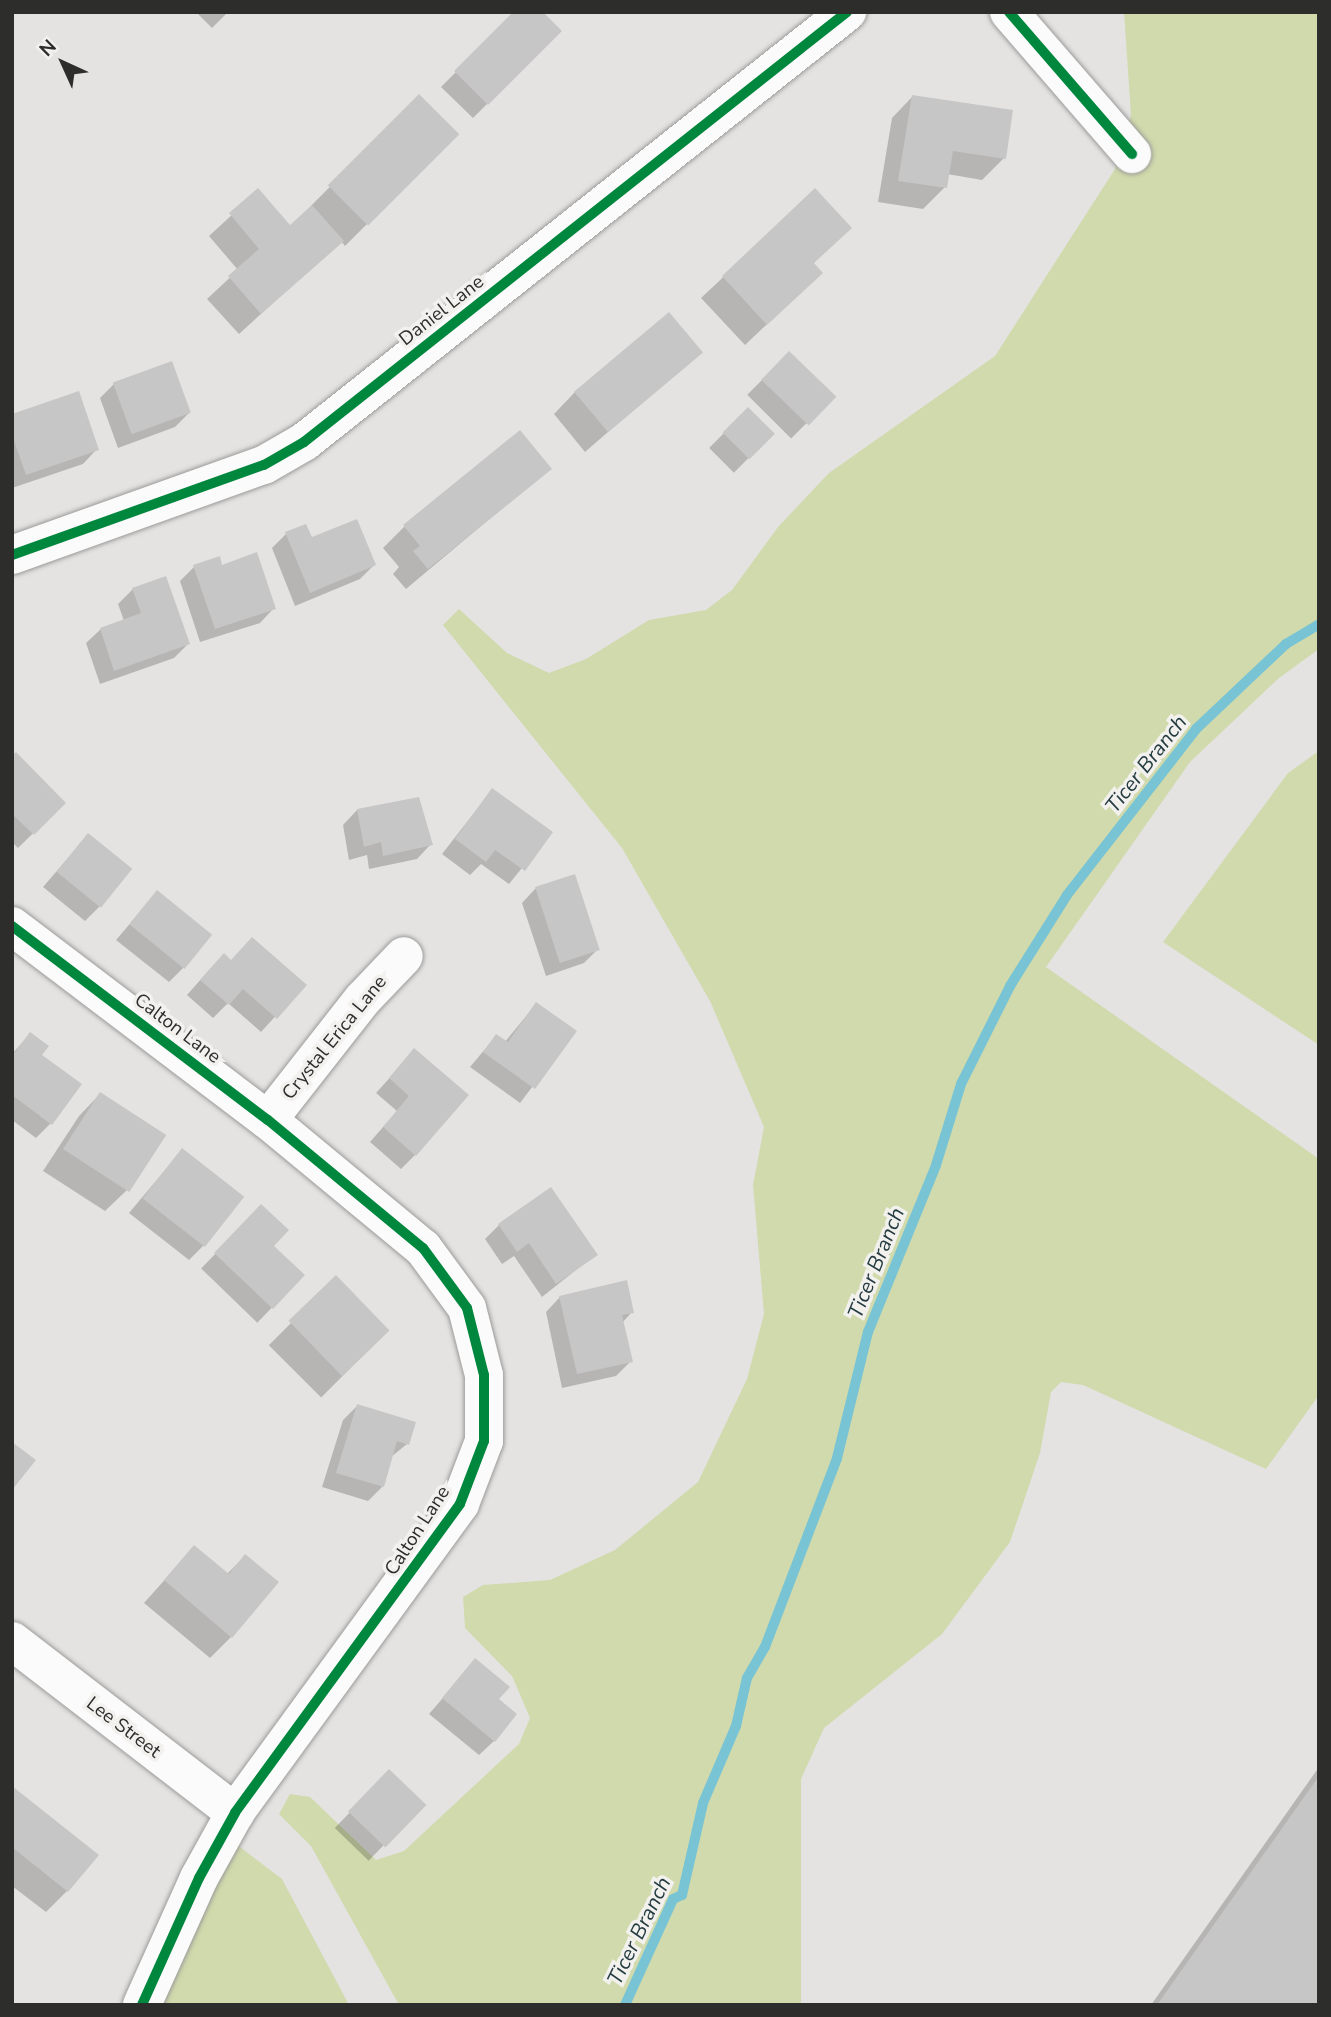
<!DOCTYPE html>
<html>
<head>
<meta charset="utf-8">
<style>
  body { margin:0 }
  #map { position:relative; width:1331px; height:2017px; overflow:hidden; background:#e4e3e2; font-family:"Nunito Sans",sans-serif }
  div>[style] { position:absolute }
  [style*='--x'] { left:calc(var(--x)*1px); top:calc(var(--y)*1px); width:calc(var(--w)*1px); rotate:calc(var(--a)*1deg) }
  .green>* { inset:0; background:#d0daac }
  .shadow>* { inset:0; background:#0003; transform-origin:0 0 }
  .stream>* { height:10px; margin:-5px; padding:0 5px; transform-origin:5px; border-radius:5px; background:#79c4d4 }
  .building>* { inset:0; background:#c7c6c6; transform-origin:0 0 }
  .roads { filter:drop-shadow(0 0 2px #9c9b9a) drop-shadow(0 0 2px #9c9b9a) }
  .minor>* { height:38px; margin:-19px; padding:0 19px; transform-origin:19px; border-radius:19px; background:#fbfbfb }
  .cycleway>* { height:10px; margin:-5px; padding:0 5px; transform-origin:5px; border-radius:5px; background:#00873e }
  span { translate:-50% -50%; white-space:nowrap; text-align:center; line-height:1.15; -webkit-text-stroke:7px #f3f1ee; paint-order:stroke }
  .street-label { font-size:19px; color:#2d2d2b }
  .water-label { font-size:21px; color:#233b41; font-style:italic }
  .frame { position:absolute; inset:0; border:14px solid #2d2d2b; pointer-events:none }
  .north { position:absolute; left:28px; top:28px; width:70px; height:70px; -webkit-text-stroke:5px #f3f1ee; paint-order:stroke; rotate:315deg; font-size:19px; font-weight:700; line-height:28px; text-align:center; color:#2d2d2b }
  .north::after { content:''; display:block; margin:auto; width:24px; height:32px; background:#2d2d2b; clip-path:polygon(50% 0,100% 100%,50% 72%,0 100%) }
</style>
</head>
<body>
<div id="map">
  <div class="green">
    <i style="clip-path:polygon(1124px 12px,1319px 12px,1319px 649px,1279px 678px,1190px 762px,1046px 967px,1319px 1159px,1319px 1395px,1266px 1469px,1083px 1385px,1061px 1382px,1051px 1392px,1040px 1453px,1010px 1542px,942px 1634px,824px 1728px,801px 1779px,801px 2005px,399px 2005px,311px 1846px,279px 1814px,290px 1794px,310px 1797px,376px 1860px,404px 1851px,519px 1744px,530px 1718px,512px 1676px,465px 1628px,463px 1597px,483px 1585px,550px 1580px,615px 1550px,698px 1482px,747px 1379px,764px 1314px,753px 1185px,764px 1127px,710px 1001px,622px 848px,443px 625px,459px 609px,507px 653px,549px 673px,586px 659px,649px 620px,706px 610px,732px 590px,778px 527px,829px 473px,995px 356px,1115px 169px,1131px 115px)"></i>
    <i style="clip-path:polygon(1319px 751px,1319px 1045px,1163px 942px,1288px 773px)"></i>
    <i style="clip-path:polygon(236px 1844px,282px 1879px,349px 2005px,161px 2005px,194px 1925px)"></i>
  </div>
  <div class="shadow">
    <i style="clip-path:polygon(196px 12px,228px 12px,212px 28px)"></i>
    <i style="clip-path:polygon(516px 12px,560px 31px,473px 118px,441px 87px)"></i>
    <i style="clip-path:polygon(913px 96px,1004px 158px,982px 180px,947px 174px,945px 187px,923px 209px,878px 202px,892px 118px)"></i>
    <i style="clip-path:polygon(419px 97px,457px 134px,345px 246px,341px 241px,239px 334px,207px 299px,238px 270px,209px 236px,258px 191px,290px 227px)"></i>
    <i style="clip-path:polygon(815px 191px,812px 264px,799px 294px,745px 345px,701px 298px)"></i>
    <i style="clip-path:polygon(700px 352px,585px 452px,554px 414px,575px 392px)"></i>
    <i style="left:789px;top:353px;width:62px;height:59px;rotate:45deg"></i>
    <i style="clip-path:polygon(114px 384px,189px 413px,175px 427px,118px 448px,100px 398px)"></i>
    <i style="left:748px;top:409px;width:35px;height:55px;rotate:45deg"></i>
    <i style="clip-path:polygon(12px 416px,97px 449px,83px 464px,12px 488px)"></i>
    <i style="clip-path:polygon(549px 469px,406px 589px,393px 574px,399px 567px,383px 548px,405px 526px)"></i>
    <i style="clip-path:polygon(286px 534px,311px 540px,374px 565px,360px 579px,295px 606px,272px 548px)"></i>
    <i style="clip-path:polygon(194px 567px,221px 567px,274px 608px,260px 623px,200px 642px,180px 581px)"></i>
    <i style="clip-path:polygon(133px 589px,188px 644px,174px 658px,100px 684px,86px 643px,101px 629px,124px 621px,118px 604px)"></i>
    <i style="clip-path:polygon(12px 759px,64px 803px,18px 848px,12px 842px)"></i>
    <i style="clip-path:polygon(492px 790px,551px 832px,509px 884px,481px 864px,470px 875px,442px 854px)"></i>
    <i style="clip-path:polygon(357px 810px,431px 844px,417px 859px,369px 869px,367px 855px,349px 860px,343px 825px)"></i>
    <i style="clip-path:polygon(88px 835px,99px 907px,85px 921px,43px 887px)"></i>
    <i style="clip-path:polygon(536px 888px,598px 949px,584px 963px,546px 976px,522px 903px)"></i>
    <i style="clip-path:polygon(157px 892px,183px 968px,169px 982px,116px 940px)"></i>
    <i style="clip-path:polygon(210px 969px,304px 985px,261px 1032px,228px 1003px,213px 1018px,187px 995px)"></i>
    <i style="clip-path:polygon(536px 1004px,574px 1032px,520px 1103px,470px 1067px,496px 1036px,505px 1042px)"></i>
    <i style="clip-path:polygon(30px 1034px,40px 1055px,51px 1123px,36px 1138px,12px 1120px,12px 1054px)"></i>
    <i style="clip-path:polygon(414px 1051px,415px 1155px,401px 1169px,370px 1142px,397px 1111px,376px 1093px)"></i>
    <i style="clip-path:polygon(100px 1094px,127px 1190px,105px 1211px,43px 1171px,79px 1116px)"></i>
    <i style="clip-path:polygon(182px 1150px,203px 1246px,189px 1260px,129px 1213px)"></i>
    <i style="left:247px;top:1221px;width:78px;height:66px;rotate:44deg"></i>
    <i style="clip-path:polygon(499px 1225px,596px 1254px,542px 1297px,514px 1256px,502px 1264px,485px 1239px)"></i>
    <i style="left:336px;top:1278px;width:74px;height:95px;rotate:45deg"></i>
    <i style="clip-path:polygon(560px 1297px,632px 1312px,622px 1323px,631px 1361px,616px 1376px,562px 1388px,546px 1312px)"></i>
    <i style="clip-path:polygon(357px 1406px,407px 1444px,391px 1457px,382px 1487px,368px 1501px,322px 1487px,343px 1420px)"></i>
    <i style="clip-path:polygon(194px 1547px,227px 1574px,245px 1556px,231px 1637px,210px 1658px,144px 1603px)"></i>
    <i style="clip-path:polygon(475px 1661px,497px 1700px,494px 1741px,479px 1755px,429px 1714px)"></i>
    <i style="clip-path:polygon(1319px 1767px,1319px 2005px,1151px 2005px)"></i>
    <i style="left:389px;top:1772px;width:47px;height:78px;rotate:44deg"></i>
    <i style="clip-path:polygon(12px 1789px,67px 1891px,46px 1912px,12px 1886px)"></i>
  </div>
  <div class="stream">
    <i style="--x:625;--y:2005;--w:116;--a:-65.6"></i>
    <i style="--x:673;--y:1899;--w:10;--a:-24"></i>
    <i style="--x:682;--y:1895;--w:94;--a:-77.1"></i>
    <i style="--x:703;--y:1803;--w:84;--a:-66.8"></i>
    <i style="--x:736;--y:1726;--w:49;--a:-77.1"></i>
    <i style="--x:747;--y:1678;--w:36;--a:-60"></i>
    <i style="--x:765;--y:1647;--w:202;--a:-69.1"></i>
    <i style="--x:837;--y:1458;--w:130;--a:-76.2"></i>
    <i style="--x:868;--y:1332;--w:180;--a:-67.8"></i>
    <i style="--x:936;--y:1165;--w:85;--a:-72.8"></i>
    <i style="--x:961;--y:1084;--w:110;--a:-63.4"></i>
    <i style="--x:1010;--y:986;--w:107;--a:-57.9"></i>
    <i style="--x:1067;--y:895;--w:210;--a:-52.1"></i>
    <i style="--x:1196;--y:729;--w:124;--a:-43.4"></i>
    <i style="--x:1286;--y:644;--w:39;--a:-31"></i>
  </div>
  <div class="building">
    <i style="clip-path:polygon(513px 12px,543px 12px,562px 31px,488px 105px,454px 71px)"></i>
    <i style="left:419px;top:94px;width:57px;height:129px;rotate:45deg"></i>
    <i style="clip-path:polygon(912px 95px,1013px 110px,1006px 159px,953px 151px,947px 188px,898px 181px)"></i>
    <i style="clip-path:polygon(258px 188px,290px 225px,312px 205px,344px 241px,261px 314px,228px 276px,259px 249px,229px 213px)"></i>
    <i style="clip-path:polygon(815px 188px,852px 228px,814px 263px,823px 273px,767px 325px,722px 276px)"></i>
    <i style="left:669px;top:312px;width:53px;height:124px;rotate:50deg"></i>
    <i style="left:789px;top:351px;width:66px;height:40px;rotate:44deg"></i>
    <i style="left:172px;top:361px;width:55px;height:63px;rotate:70deg"></i>
    <i style="clip-path:polygon(79px 391px,99px 450px,26px 475px,12px 435px,12px 414px)"></i>
    <i style="left:748px;top:407px;width:38px;height:36px;rotate:45deg"></i>
    <i style="clip-path:polygon(520px 430px,552px 469px,428px 569px,413px 551px,420px 546px,403px 525px)"></i>
    <i style="clip-path:polygon(357px 519px,376px 565px,310px 593px,285px 532px,306px 524px,312px 537px)"></i>
    <i style="clip-path:polygon(257px 552px,276px 609px,215px 629px,193px 565px,220px 556px,222px 565px)"></i>
    <i style="clip-path:polygon(166px 576px,190px 644px,114px 671px,100px 628px,141px 613px,132px 588px)"></i>
    <i style="clip-path:polygon(16px 752px,66px 803px,34px 835px,12px 814px,12px 756px)"></i>
    <i style="clip-path:polygon(492px 788px,553px 832px,525px 871px,495px 850px,486px 862px,455px 839px)"></i>
    <i style="clip-path:polygon(419px 797px,433px 845px,383px 856px,381px 842px,364px 847px,357px 809px)"></i>
    <i style="left:88px;top:833px;width:57px;height:50px;rotate:39deg"></i>
    <i style="left:575px;top:874px;width:80px;height:42px;rotate:72deg"></i>
    <i style="left:157px;top:890px;width:71px;height:44px;rotate:39deg"></i>
    <i style="clip-path:polygon(252px 937px,307px 985px,277px 1019px,243px 989px,229px 1005px,200px 980px,224px 953px,231px 960px)"></i>
    <i style="clip-path:polygon(536px 1002px,577px 1031px,535px 1089px,483px 1052px,496px 1034px,508px 1042px)"></i>
    <i style="clip-path:polygon(30px 1032px,49px 1046px,42px 1055px,82px 1084px,52px 1125px,12px 1095px,12px 1056px)"></i>
    <i style="clip-path:polygon(414px 1048px,469px 1095px,416px 1156px,383px 1127px,409px 1096px,389px 1078px)"></i>
    <i style="left:100px;top:1092px;width:79px;height:68px;rotate:33deg"></i>
    <i style="left:182px;top:1148px;width:79px;height:64px;rotate:38deg"></i>
    <i style="clip-path:polygon(551px 1187px,598px 1255px,556px 1284px,529px 1243px,517px 1252px,498px 1224px)"></i>
    <i style="clip-path:polygon(261px 1204px,289px 1230px,274px 1246px,305px 1275px,273px 1309px,214px 1253px)"></i>
    <i style="left:336px;top:1275px;width:77px;height:66px;rotate:46deg"></i>
    <i style="clip-path:polygon(627px 1280px,634px 1313px,622px 1315px,633px 1362px,577px 1374px,559px 1296px)"></i>
    <i style="clip-path:polygon(357px 1404px,416px 1422px,409px 1445px,397px 1441px,384px 1487px,336px 1473px)"></i>
    <i style="clip-path:polygon(12px 1442px,36px 1460px,12px 1490px)"></i>
    <i style="clip-path:polygon(194px 1545px,229px 1574px,245px 1554px,279px 1582px,232px 1638px,164px 1580px)"></i>
    <i style="clip-path:polygon(475px 1658px,510px 1687px,499px 1699px,517px 1714px,495px 1742px,442px 1698px)"></i>
    <i style="left:389px;top:1769px;width:52px;height:59px;rotate:44deg"></i>
    <i style="clip-path:polygon(1319px 1776px,1319px 2005px,1157px 2005px)"></i>
    <i style="clip-path:polygon(12px 1786px,99px 1855px,68px 1892px,12px 1847px)"></i>
  </div>
  <div class="roads">
    <div class="minor">
      <i style="--x:1009;--y:12;--w:188;--a:49.1"></i>
      <i style="--x:12;--y:555;--w:268;--a:-19.7"></i>
      <i style="--x:264;--y:465;--w:46;--a:-29.9"></i>
      <i style="--x:304;--y:442;--w:693;--a:-38.38"></i>
      <i style="--x:12;--y:926;--w:321;--a:37.2"></i>
      <i style="--x:268;--y:1120;--w:201;--a:39.6"></i>
      <i style="--x:423;--y:1248;--w:74;--a:53.7"></i>
      <i style="--x:467;--y:1308;--w:69;--a:75.8"></i>
      <i style="--x:484;--y:1375;--w:66;--a:90"></i>
      <i style="--x:484;--y:1441;--w:67;--a:110.9"></i>
      <i style="--x:460;--y:1504;--w:382;--a:126.1"></i>
      <i style="--x:235;--y:1813;--w:74;--a:119"></i>
      <i style="--x:199;--y:1878;--w:139;--a:114.2"></i>
      <i style="--x:268;--y:1120;--w:154;--a:-51.9"></i>
      <i style="--x:363;--y:999;--w:59;--a:-46.4"></i>
      <i style="--x:12;--y:1641;--w:282;--a:37.6"></i>
    </div>
  </div>
  <div class="cycleway">
    <i style="--x:1009;--y:12;--w:188;--a:49.1"></i>
    <i style="--x:12;--y:555;--w:268;--a:-19.7"></i>
    <i style="--x:264;--y:465;--w:46;--a:-29.9"></i>
    <i style="--x:304;--y:442;--w:693;--a:-38.38"></i>
    <i style="--x:12;--y:926;--w:321;--a:37.2"></i>
    <i style="--x:268;--y:1120;--w:201;--a:39.6"></i>
    <i style="--x:423;--y:1248;--w:74;--a:53.7"></i>
    <i style="--x:467;--y:1308;--w:69;--a:75.8"></i>
    <i style="--x:484;--y:1375;--w:66;--a:90"></i>
    <i style="--x:484;--y:1441;--w:67;--a:110.9"></i>
    <i style="--x:460;--y:1504;--w:382;--a:126.1"></i>
    <i style="--x:235;--y:1813;--w:74;--a:119"></i>
    <i style="--x:199;--y:1878;--w:139;--a:114.2"></i>
  </div>
  <div class="street-label">
    <span style="left:442px;top:311px;rotate:-38deg">Daniel Lane</span>
    <span style="left:177px;top:1029px;rotate:37deg">Calton Lane</span>
    <span style="left:335px;top:1038px;rotate:-51deg">Crystal Erica Lane</span>
    <span style="left:418px;top:1531px;rotate:-57deg">Calton Lane</span>
    <span style="left:123px;top:1728px;rotate:37deg">Lee Street</span>
  </div>
  <div class="water-label">
    <span style="left:1146px;top:764px;rotate:-52deg">Ticer Branch</span>
    <span style="left:876px;top:1263px;rotate:-68deg">Ticer Branch</span>
    <span style="left:639px;top:1931px;rotate:-64deg">Ticer Branch</span>
  </div>
  <div class="frame"></div>
  <div class="north">N</div>
</div>
</body>
</html>
